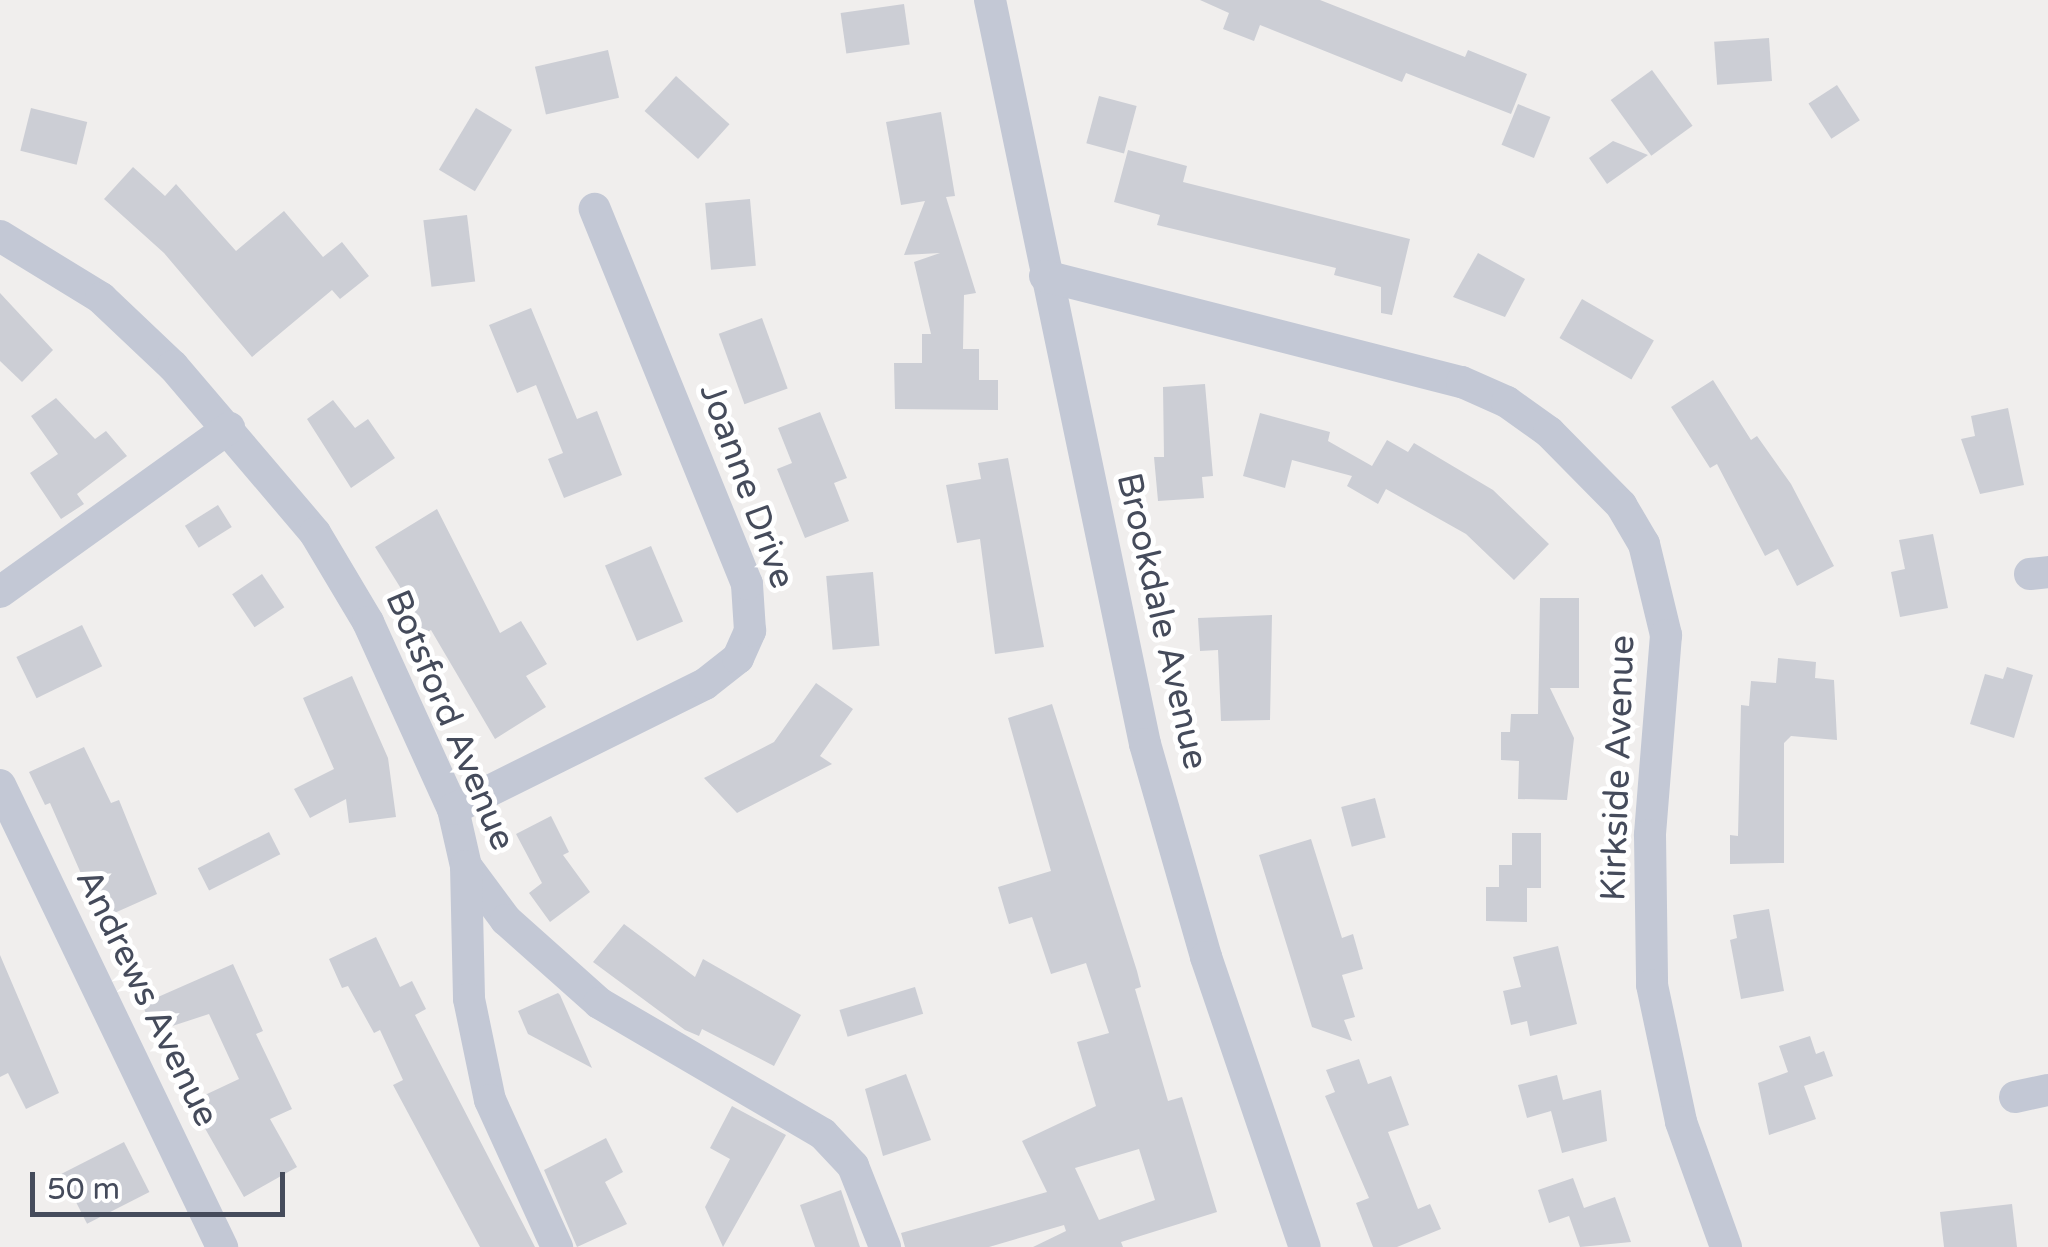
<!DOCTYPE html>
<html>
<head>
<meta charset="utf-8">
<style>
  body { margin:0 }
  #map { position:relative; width:2048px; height:1247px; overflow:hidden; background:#f0eeed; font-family:"Varela Round",sans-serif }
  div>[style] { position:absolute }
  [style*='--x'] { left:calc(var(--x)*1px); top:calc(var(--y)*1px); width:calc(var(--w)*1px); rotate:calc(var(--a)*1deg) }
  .building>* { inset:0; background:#ccced5; transform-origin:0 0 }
  .minor>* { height:32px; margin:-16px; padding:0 16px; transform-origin:16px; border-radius:16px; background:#c3c8d5 }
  span { translate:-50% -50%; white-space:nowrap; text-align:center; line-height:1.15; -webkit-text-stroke:10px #fff; paint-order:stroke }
  .street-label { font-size:35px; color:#454b5b }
  .scale { position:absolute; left:30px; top:1172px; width:255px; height:45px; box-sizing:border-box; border:5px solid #454b5b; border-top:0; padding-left:12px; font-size:30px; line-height:35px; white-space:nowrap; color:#454b5b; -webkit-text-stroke:8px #fff; paint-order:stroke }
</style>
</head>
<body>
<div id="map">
  <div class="building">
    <i style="clip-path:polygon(1200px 0,1320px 0,1465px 57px,1468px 50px,1527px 74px,1511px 114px,1406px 73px,1402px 82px,1260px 25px,1254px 41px,1223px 29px,1229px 13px)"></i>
    <i style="left:904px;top:4px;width:41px;height:64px;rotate:82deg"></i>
    <i style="left:1769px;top:38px;width:43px;height:55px;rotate:86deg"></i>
    <i style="left:608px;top:50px;width:49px;height:75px;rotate:77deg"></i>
    <i style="left:1652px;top:70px;width:69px;height:51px;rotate:54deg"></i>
    <i style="left:676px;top:76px;width:72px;height:47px;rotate:42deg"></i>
    <i style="left:1837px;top:85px;width:42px;height:34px;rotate:57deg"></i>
    <i style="left:1099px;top:96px;width:39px;height:49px;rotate:15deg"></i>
    <i style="left:1518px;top:104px;width:35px;height:44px;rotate:22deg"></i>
    <i style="left:31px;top:108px;width:58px;height:44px;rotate:14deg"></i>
    <i style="left:476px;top:108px;width:42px;height:72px;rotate:31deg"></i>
    <i style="clip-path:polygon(941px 112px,955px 196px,946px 197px,976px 293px,964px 295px,963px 349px,979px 349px,979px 380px,998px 380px,998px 410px,895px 409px,894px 363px,922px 363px,922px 334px,931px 334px,914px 262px,940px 253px,904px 255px,925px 201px,901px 205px,886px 122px)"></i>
    <i style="clip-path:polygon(1613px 141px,1648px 155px,1607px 184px,1589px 158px)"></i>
    <i style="clip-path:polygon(1128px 150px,1187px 166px,1183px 182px,1410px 239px,1392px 315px,1381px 313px,1381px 287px,1334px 275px,1336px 268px,1157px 225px,1160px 215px,1114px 202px)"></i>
    <i style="clip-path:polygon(133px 167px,165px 196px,176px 184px,236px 251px,284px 211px,323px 257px,342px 242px,369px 276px,340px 299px,332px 290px,252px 357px,164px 253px,104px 199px)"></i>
    <i style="left:750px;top:199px;width:67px;height:45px;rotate:85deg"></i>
    <i style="left:467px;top:215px;width:67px;height:44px;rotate:83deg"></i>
    <i style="clip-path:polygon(1478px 253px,1525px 279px,1505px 317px,1453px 297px)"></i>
    <i style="clip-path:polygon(0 293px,53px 350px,22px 382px,0 361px)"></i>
    <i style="left:1582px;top:299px;width:83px;height:45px;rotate:30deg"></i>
    <i style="clip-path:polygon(531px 308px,577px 419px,597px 411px,622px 475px,564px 498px,548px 459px,563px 453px,536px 385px,517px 393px,489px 325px)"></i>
    <i style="left:762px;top:318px;width:75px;height:46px;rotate:70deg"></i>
    <i style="clip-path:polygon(1713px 380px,1751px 440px,1757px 436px,1791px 484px,1834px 566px,1797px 586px,1778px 549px,1765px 556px,1717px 464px,1710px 468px,1671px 407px)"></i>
    <i style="clip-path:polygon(1205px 384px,1213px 476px,1202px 477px,1204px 498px,1158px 501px,1154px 457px,1164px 457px,1163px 387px)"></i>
    <i style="clip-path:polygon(56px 398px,95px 439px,106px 431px,127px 456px,77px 494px,84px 504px,61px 519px,30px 473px,58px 454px,31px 416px)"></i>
    <i style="clip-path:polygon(333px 400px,355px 428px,368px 419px,395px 458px,351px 488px,307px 419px)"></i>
    <i style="clip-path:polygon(2008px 408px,2024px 485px,1980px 494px,1961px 439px,1975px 436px,1971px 416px)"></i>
    <i style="clip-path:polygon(820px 412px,847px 478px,834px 483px,849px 521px,805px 538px,777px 469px,792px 463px,778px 428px)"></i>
    <i style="clip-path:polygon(1260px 413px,1330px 432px,1328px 441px,1372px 466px,1387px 440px,1408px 452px,1414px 443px,1493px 490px,1549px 544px,1514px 580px,1466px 534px,1386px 489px,1378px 504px,1347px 486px,1352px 476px,1292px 460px,1285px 488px,1243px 476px)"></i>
    <i style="clip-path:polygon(1008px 458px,1044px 647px,995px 654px,980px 539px,957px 543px,946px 485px,981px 479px,978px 463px)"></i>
    <i style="left:218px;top:505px;width:26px;height:39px;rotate:58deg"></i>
    <i style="clip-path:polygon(437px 509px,500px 633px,521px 621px,547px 664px,526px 676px,546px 707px,495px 739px,431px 630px,418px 637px,402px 608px,410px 603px,375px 547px)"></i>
    <i style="clip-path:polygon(1933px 534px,1948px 608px,1900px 617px,1891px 572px,1905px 569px,1899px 540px)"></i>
    <i style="left:651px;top:546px;width:82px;height:50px;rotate:67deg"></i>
    <i style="left:873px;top:572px;width:74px;height:47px;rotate:85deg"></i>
    <i style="left:262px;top:574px;width:40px;height:36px;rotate:56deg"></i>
    <i style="clip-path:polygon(1540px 598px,1579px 598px,1579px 688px,1550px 688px,1574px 738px,1567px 800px,1518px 799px,1519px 761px,1501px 760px,1501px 732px,1510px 732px,1511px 714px,1538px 714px)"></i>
    <i style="clip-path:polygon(1272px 615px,1270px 720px,1221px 721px,1218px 650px,1200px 651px,1198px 618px)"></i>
    <i style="left:82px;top:625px;width:46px;height:73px;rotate:64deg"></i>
    <i style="clip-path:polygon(1778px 658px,1816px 662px,1815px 678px,1834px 680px,1837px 740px,1791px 736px,1784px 743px,1784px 863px,1730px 864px,1730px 835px,1738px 836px,1741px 705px,1749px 706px,1751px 681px,1776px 683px)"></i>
    <i style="clip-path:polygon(2007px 667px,2033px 675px,2014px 738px,1970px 724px,1985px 674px,2003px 679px)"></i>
    <i style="clip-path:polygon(352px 676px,388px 758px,396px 817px,349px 823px,346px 799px,310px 818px,294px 789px,334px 769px,303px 698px)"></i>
    <i style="clip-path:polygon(816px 683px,853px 709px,820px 756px,832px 764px,737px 813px,704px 778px,774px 742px)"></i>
    <i style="clip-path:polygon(evenodd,1052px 704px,1137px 971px,1141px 987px,1135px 989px,1168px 1101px,1182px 1097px,1217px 1212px,1121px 1242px,1123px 1247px,1033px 1247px,1066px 1231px,1064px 1225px,989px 1247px,905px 1247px,901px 1233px,1047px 1192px,1022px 1141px,1096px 1106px,1077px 1042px,1109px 1033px,1086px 963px,1051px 974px,1032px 917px,1009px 924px,998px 887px,1051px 871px,1008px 718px,1052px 704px,1139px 1149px,1155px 1200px,1099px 1220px,1075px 1168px,1139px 1149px)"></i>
    <i style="clip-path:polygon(84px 747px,111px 803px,119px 800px,157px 894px,101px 919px,50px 803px,45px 805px,29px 772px)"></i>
    <i style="left:1375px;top:798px;width:41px;height:35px;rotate:75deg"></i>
    <i style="clip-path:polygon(551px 816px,569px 852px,563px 855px,590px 892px,550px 922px,529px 893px,542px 883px,516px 834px)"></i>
    <i style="left:269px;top:832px;width:25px;height:80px;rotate:63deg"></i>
    <i style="clip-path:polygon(1512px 833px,1541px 833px,1541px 888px,1527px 888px,1527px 922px,1486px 921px,1486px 887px,1499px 887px,1499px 865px,1512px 865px)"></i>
    <i style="clip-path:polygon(1311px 839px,1342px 938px,1353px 934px,1363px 969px,1342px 975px,1355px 1017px,1344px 1020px,1352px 1041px,1312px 1027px,1259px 855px)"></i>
    <i style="clip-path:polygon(1769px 909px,1784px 991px,1741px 999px,1730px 940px,1737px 938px,1733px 915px)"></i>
    <i style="clip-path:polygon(624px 924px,695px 977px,703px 959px,801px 1015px,774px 1066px,702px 1029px,699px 1036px,685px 1030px,593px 962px)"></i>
    <i style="clip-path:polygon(376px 937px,400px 987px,412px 981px,426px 1009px,415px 1015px,535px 1247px,480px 1247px,393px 1085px,403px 1080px,380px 1030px,374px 1033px,348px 986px,342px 988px,329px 959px)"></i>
    <i style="clip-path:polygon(1558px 946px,1577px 1024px,1530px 1036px,1527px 1021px,1511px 1025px,1503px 991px,1521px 987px,1513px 957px)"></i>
    <i style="clip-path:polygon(0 955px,59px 1093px,26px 1109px,8px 1073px,0 1077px)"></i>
    <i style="clip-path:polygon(233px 964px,263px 1031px,256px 1034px,292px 1109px,270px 1119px,297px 1167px,244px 1197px,190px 1102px,239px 1079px,209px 1014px,154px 1032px,142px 1004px)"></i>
    <i style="left:915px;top:987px;width:28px;height:79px;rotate:73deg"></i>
    <i style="clip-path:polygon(558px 993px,560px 995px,592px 1068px,528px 1034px,518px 1011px)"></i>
    <i style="clip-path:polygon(1810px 1036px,1816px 1054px,1824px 1051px,1833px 1076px,1804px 1086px,1816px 1119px,1769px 1135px,1758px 1083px,1788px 1072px,1779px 1046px)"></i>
    <i style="clip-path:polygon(1359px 1059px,1368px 1084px,1391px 1076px,1409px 1125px,1388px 1132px,1418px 1209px,1430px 1204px,1441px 1229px,1397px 1247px,1373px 1247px,1356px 1203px,1369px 1198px,1325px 1096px,1335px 1092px,1326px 1070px)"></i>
    <i style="clip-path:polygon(906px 1074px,931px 1140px,883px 1156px,865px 1089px)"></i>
    <i style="clip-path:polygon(1557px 1075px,1563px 1100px,1601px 1090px,1607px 1141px,1562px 1153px,1551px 1111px,1527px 1118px,1518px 1085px)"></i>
    <i style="clip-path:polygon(732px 1106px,786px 1135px,723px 1247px,705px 1207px,730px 1159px,710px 1148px)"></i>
    <i style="clip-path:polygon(606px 1138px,623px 1172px,605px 1182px,627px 1224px,577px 1247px,544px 1170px)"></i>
    <i style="left:124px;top:1142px;width:56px;height:70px;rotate:63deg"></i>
    <i style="clip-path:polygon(1573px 1178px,1584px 1208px,1615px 1197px,1631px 1242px,1580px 1247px,1569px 1216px,1549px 1223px,1538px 1190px)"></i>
    <i style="clip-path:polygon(841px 1190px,860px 1247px,815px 1247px,800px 1205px)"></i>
    <i style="clip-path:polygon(2012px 1204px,2017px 1247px,1944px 1247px,1940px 1212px)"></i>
  </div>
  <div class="minor">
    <i style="--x:990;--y:0;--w:760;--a:78.23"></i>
    <i style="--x:1145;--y:744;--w:222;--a:74"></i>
    <i style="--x:1206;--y:957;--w:306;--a:71.2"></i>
    <i style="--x:0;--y:236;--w:119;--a:31.5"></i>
    <i style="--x:101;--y:298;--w:99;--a:43.4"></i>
    <i style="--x:173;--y:366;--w:219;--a:49.6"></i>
    <i style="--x:315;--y:533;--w:104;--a:59.2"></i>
    <i style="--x:368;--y:622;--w:205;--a:65.6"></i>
    <i style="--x:453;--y:809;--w:58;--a:77.2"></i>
    <i style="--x:466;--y:866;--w:67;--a:53.5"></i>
    <i style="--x:506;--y:920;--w:125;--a:41.7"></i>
    <i style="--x:599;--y:1003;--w:259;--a:30.3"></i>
    <i style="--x:823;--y:1134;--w:44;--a:46.8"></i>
    <i style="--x:853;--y:1166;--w:87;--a:68.4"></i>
    <i style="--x:1045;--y:276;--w:430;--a:14.3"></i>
    <i style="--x:1462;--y:382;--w:49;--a:24"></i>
    <i style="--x:1507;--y:402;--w:52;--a:35.5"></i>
    <i style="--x:1549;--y:432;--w:103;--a:45.4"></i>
    <i style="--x:1621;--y:505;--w:45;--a:59.5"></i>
    <i style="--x:1644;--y:544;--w:94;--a:76.4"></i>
    <i style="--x:1666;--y:635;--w:201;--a:94.6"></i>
    <i style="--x:1650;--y:835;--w:150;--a:89.2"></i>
    <i style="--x:1652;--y:985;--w:140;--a:78"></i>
    <i style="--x:1681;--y:1122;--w:133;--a:70.2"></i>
    <i style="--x:2030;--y:574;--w:18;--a:-6"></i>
    <i style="--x:0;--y:592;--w:282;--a:-35.6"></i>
    <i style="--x:0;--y:785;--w:513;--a:64.33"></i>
    <i style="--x:453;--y:809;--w:281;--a:-26.4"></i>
    <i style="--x:705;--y:684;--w:42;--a:-38.2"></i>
    <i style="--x:738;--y:658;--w:30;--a:-66"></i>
    <i style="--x:750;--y:631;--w:47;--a:-93.7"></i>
    <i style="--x:747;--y:584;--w:405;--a:-112.1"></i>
    <i style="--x:466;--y:866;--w:133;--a:88.7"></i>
    <i style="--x:469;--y:999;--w:103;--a:78.3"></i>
    <i style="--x:490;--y:1100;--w:162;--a:65.5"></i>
    <i style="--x:2015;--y:1097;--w:34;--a:-12"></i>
  </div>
  <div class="street-label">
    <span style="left:747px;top:486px;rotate:70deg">Joanne Drive</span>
    <span style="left:1162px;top:621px;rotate:77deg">Brookdale Avenue</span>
    <span style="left:450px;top:720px;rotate:67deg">Botsford Avenue</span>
    <span style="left:1618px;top:768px;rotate:-88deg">Kirkside Avenue</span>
    <span style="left:147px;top:998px;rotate:64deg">Andrews Avenue</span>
  </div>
  <div class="scale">50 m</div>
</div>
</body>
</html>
